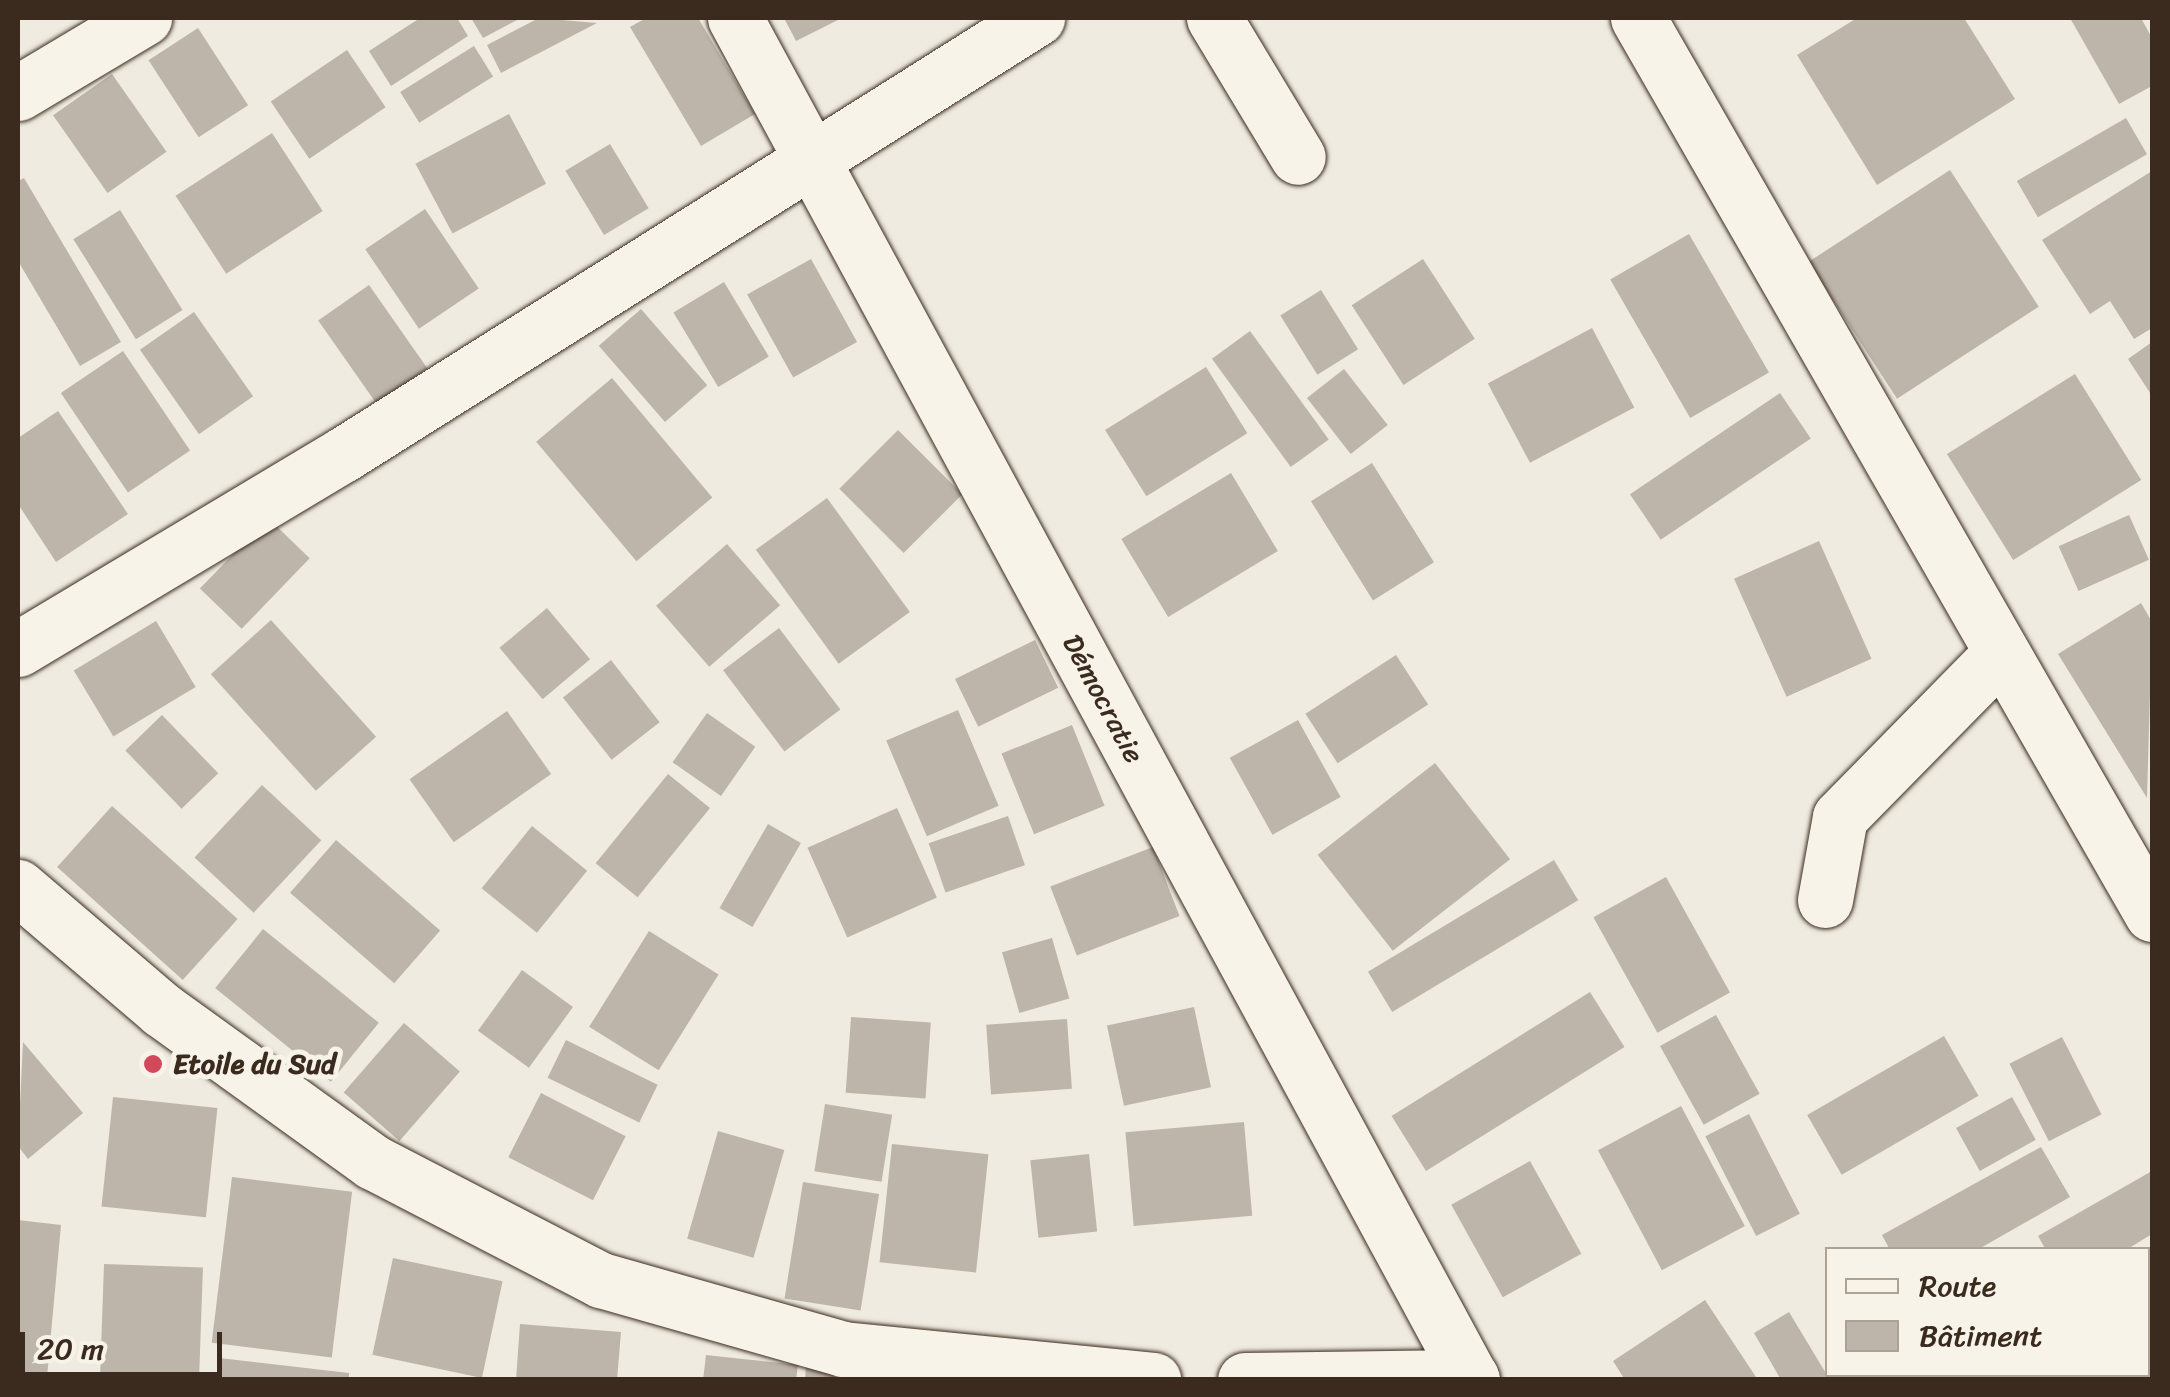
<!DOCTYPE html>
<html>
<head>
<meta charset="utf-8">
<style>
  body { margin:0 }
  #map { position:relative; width:2170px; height:1397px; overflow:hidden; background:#efebe0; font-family:Sriracha,sans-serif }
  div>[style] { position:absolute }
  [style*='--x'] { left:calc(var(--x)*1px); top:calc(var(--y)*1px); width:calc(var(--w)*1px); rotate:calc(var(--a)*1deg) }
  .building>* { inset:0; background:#bdb5aa; transform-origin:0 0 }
  .roads { filter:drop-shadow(0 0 2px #3b2a1e) drop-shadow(0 0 2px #3b2a1e) }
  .minor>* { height:55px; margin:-27.5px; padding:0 27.5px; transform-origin:27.5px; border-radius:27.5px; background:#f7f3e8 }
  .dots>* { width:28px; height:28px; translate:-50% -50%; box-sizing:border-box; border:5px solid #f7f3e8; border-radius:50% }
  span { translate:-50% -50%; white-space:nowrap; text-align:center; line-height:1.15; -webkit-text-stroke:10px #f7f3e8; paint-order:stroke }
  .street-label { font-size:28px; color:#3b2a1e }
  .poi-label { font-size:28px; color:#3b2a1e; font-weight:700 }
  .left { translate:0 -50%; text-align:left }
  .frame { position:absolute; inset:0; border:20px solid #3b2a1e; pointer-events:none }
  .legend { position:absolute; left:1825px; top:1247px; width:325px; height:130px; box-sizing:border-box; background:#f7f3e8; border:2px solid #aca397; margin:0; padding:12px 18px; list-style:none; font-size:30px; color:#3b2a1e }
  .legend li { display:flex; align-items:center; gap:20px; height:50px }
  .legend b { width:50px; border:2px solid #aca397 }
  .scale { position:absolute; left:20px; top:1332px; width:202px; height:45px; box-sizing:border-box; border:5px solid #3b2a1e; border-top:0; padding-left:12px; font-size:30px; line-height:35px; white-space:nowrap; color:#3b2a1e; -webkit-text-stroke:8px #f7f3e8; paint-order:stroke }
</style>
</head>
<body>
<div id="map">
  <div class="building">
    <i style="clip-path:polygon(420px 18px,457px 18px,468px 36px,391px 86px,369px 51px)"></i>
    <i style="clip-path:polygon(471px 18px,521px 18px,483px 38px)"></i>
    <i style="clip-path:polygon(539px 18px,597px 23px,501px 73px,487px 45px)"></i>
    <i style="clip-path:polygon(646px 18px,698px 18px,755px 114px,701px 146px,630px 27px)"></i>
    <i style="clip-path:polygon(784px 18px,842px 18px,796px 41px)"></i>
    <i style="clip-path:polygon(1857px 18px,1964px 18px,2015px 99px,1877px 185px,1797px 55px)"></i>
    <i style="clip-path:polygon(2070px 18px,2141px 18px,2152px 38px,2152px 86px,2119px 104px)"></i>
    <i style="left:198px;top:28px;width:92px;height:59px;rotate:57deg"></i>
    <i style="left:474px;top:46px;width:36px;height:87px;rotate:58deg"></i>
    <i style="left:347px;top:50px;width:69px;height:92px;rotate:56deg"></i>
    <i style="left:112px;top:74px;width:95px;height:72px;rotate:55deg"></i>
    <i style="left:509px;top:114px;width:79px;height:106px;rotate:62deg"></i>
    <i style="left:2126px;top:118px;width:42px;height:126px;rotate:60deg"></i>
    <i style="left:272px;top:133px;width:93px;height:115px;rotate:57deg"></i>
    <i style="left:610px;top:144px;width:75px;height:52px;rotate:59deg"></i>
    <i style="left:1950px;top:170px;width:163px;height:169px;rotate:57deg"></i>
    <i style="clip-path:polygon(2152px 171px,2152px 328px,2134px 339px,2110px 301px,2090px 314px,2042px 240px)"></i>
    <i style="clip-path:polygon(24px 178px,121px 342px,80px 366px,18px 261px,18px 181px)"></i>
    <i style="left:425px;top:209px;width:96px;height:72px;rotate:56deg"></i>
    <i style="left:120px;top:210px;width:118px;height:55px;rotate:58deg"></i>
    <i style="left:1689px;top:234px;width:160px;height:91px;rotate:60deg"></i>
    <i style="left:811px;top:259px;width:95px;height:73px;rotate:61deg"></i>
    <i style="left:1423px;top:259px;width:95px;height:85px;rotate:57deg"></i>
    <i style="left:724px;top:282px;width:87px;height:59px;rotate:59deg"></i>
    <i style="left:369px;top:285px;width:102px;height:62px;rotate:55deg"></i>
    <i style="left:1321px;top:290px;width:70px;height:48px;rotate:58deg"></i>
    <i style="left:641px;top:309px;width:101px;height:56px;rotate:49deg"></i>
    <i style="left:194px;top:312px;width:103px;height:66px;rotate:55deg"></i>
    <i style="left:1592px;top:328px;width:90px;height:118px;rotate:62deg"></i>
    <i style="left:1250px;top:331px;width:134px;height:47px;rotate:54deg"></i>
    <i style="clip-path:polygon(2152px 342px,2152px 396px,2128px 359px)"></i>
    <i style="left:123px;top:351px;width:120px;height:75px;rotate:56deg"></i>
    <i style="left:1206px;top:367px;width:78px;height:119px;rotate:58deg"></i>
    <i style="left:1344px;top:369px;width:71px;height:47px;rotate:52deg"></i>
    <i style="left:2075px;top:374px;width:125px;height:151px;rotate:58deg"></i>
    <i style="left:612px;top:378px;width:156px;height:99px;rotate:50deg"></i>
    <i style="left:1780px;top:393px;width:55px;height:181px;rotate:56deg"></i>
    <i style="clip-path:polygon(58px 411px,128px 514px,56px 562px,18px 504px,18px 438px)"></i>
    <i style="left:898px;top:430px;width:91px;height:83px;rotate:45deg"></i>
    <i style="left:1372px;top:463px;width:117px;height:72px;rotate:58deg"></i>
    <i style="left:1231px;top:473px;width:91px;height:128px;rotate:59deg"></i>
    <i style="left:827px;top:498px;width:141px;height:88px;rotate:54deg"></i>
    <i style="left:2129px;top:515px;width:49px;height:77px;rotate:66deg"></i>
    <i style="left:268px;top:518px;width:58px;height:98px;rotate:44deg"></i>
    <i style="left:1819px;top:541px;width:129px;height:93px;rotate:66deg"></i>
    <i style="left:727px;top:544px;width:81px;height:94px;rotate:49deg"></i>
    <i style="clip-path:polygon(2141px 603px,2152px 622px,2147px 798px,2058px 654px)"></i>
    <i style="left:547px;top:608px;width:67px;height:62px;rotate:50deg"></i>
    <i style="left:271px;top:620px;width:157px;height:81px;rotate:48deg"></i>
    <i style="left:156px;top:621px;width:77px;height:96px;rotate:59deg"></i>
    <i style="left:779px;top:628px;width:102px;height:70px;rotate:53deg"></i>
    <i style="left:1035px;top:640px;width:53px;height:89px;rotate:64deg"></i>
    <i style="left:1396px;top:655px;width:59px;height:108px;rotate:57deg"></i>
    <i style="left:611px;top:660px;width:79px;height:61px;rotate:52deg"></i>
    <i style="left:958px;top:710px;width:104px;height:78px;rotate:67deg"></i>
    <i style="left:507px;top:711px;width:77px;height:119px;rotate:55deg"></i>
    <i style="left:707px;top:713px;width:59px;height:60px;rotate:35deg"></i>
    <i style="left:162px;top:715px;width:81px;height:51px;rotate:46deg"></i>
    <i style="left:1298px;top:720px;width:88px;height:78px;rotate:61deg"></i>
    <i style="left:1072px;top:725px;width:87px;height:76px;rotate:68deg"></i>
    <i style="left:1435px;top:763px;width:122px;height:149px;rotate:52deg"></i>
    <i style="left:668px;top:774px;width:54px;height:115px;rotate:39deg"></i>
    <i style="left:262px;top:785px;width:81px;height:99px;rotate:43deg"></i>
    <i style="left:112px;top:806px;width:169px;height:82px;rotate:42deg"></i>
    <i style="left:897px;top:808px;width:98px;height:98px;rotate:66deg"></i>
    <i style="left:1008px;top:816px;width:52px;height:84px;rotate:71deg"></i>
    <i style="left:768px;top:824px;width:38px;height:97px;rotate:30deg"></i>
    <i style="left:532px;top:826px;width:71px;height:80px;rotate:39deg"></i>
    <i style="left:336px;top:840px;width:138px;height:70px;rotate:41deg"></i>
    <i style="left:1153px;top:847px;width:74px;height:110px;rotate:69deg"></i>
    <i style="left:1554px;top:860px;width:47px;height:217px;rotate:59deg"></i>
    <i style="left:1666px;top:877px;width:132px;height:83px;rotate:61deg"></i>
    <i style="left:263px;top:929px;width:149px;height:76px;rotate:39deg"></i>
    <i style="left:649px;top:931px;width:82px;height:113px;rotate:32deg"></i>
    <i style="left:1052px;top:938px;width:63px;height:52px;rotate:74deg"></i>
    <i style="left:522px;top:970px;width:63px;height:75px;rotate:36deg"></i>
    <i style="left:1590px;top:992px;width:65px;height:234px;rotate:58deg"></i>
    <i style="left:1194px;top:1007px;width:82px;height:89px;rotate:78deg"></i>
    <i style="left:1716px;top:1015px;width:90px;height:64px;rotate:61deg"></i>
    <i style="left:851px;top:1017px;width:80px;height:76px;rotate:4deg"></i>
    <i style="left:1067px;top:1019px;width:70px;height:81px;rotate:86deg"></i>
    <i style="left:404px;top:1023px;width:74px;height:92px;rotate:41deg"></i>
    <i style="left:1944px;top:1036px;width:69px;height:158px;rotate:60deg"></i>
    <i style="left:2062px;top:1037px;width:87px;height:59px;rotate:63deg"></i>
    <i style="left:566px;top:1040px;width:102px;height:42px;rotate:26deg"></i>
    <i style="clip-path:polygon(23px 1042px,83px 1113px,28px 1159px,18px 1146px)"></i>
    <i style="left:541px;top:1093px;width:95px;height:72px;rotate:27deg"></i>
    <i style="left:113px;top:1097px;width:105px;height:110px;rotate:6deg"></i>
    <i style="left:2012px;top:1097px;width:49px;height:64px;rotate:61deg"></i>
    <i style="left:825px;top:1104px;width:68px;height:68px;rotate:9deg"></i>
    <i style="left:1681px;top:1106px;width:136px;height:94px;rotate:62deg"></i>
    <i style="left:1749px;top:1114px;width:112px;height:49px;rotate:63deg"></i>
    <i style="left:1244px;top:1122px;width:94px;height:119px;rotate:85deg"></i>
    <i style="left:718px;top:1131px;width:69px;height:112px;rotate:16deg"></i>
    <i style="left:892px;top:1144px;width:97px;height:119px;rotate:6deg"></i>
    <i style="clip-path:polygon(2041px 1147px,2070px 1197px,1977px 1250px,1890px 1250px,1882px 1235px)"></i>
    <i style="left:1089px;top:1154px;width:78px;height:59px;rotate:84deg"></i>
    <i style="left:1530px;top:1161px;width:106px;height:90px;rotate:61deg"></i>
    <i style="clip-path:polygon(2152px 1171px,2152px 1234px,2126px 1250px,2046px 1250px,2038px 1236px)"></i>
    <i style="left:232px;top:1177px;width:121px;height:167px;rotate:7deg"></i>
    <i style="left:803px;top:1182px;width:77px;height:118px;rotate:9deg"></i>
    <i style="clip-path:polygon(18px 1220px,61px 1225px,47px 1377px,18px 1375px)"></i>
    <i style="left:393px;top:1258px;width:112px;height:99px;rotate:12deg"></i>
    <i style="left:104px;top:1264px;width:99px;height:116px;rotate:2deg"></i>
    <i style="clip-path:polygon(1705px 1300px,1758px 1380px,1625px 1380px,1613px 1361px)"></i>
    <i style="clip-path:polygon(1789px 1312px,1830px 1380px,1781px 1380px,1754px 1333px)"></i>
    <i style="clip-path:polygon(520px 1324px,621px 1332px,617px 1380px,516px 1380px)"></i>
    <i style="clip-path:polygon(706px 1355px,798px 1365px,796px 1380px,703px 1380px)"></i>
    <i style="clip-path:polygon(219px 1358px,349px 1373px,349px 1380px,217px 1380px)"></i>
    <i style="clip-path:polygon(806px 1365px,897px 1380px,805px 1380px)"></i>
    <i style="left:2080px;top:1374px;width:52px;height:6px"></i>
  </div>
  <div class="roads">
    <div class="minor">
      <i style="--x:735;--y:18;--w:1549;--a:61.58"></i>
      <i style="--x:1214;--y:18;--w:162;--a:58.9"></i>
      <i style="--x:1638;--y:18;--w:1033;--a:60.16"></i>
      <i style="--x:18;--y:93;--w:147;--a:-30.8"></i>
      <i style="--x:18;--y:649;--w:380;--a:-30.9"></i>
      <i style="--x:344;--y:454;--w:819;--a:-32.18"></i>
      <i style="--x:18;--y:887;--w:189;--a:40.5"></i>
      <i style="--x:162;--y:1010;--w:260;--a:35.8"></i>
      <i style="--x:373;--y:1162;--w:257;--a:27.4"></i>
      <i style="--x:601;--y:1280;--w:252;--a:15.9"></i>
      <i style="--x:843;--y:1349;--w:312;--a:5.7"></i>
      <i style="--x:1825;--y:900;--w:84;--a:-79.8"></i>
      <i style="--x:1840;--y:817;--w:228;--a:-45.5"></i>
      <i style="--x:1245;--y:1380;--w:226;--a:-0.8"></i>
    </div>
  </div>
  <div class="dots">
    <i style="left:153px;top:1064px;background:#d1495b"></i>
  </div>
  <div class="street-label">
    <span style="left:1103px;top:699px;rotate:62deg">Démocratie</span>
  </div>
  <div class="poi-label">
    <span class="left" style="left:173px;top:1064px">Etoile du Sud</span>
  </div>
  <div class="frame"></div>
  <ul class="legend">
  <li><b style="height:12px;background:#f7f3e8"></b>Route</li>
  <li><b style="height:28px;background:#bdb5aa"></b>Bâtiment</li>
  </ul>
  <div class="scale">20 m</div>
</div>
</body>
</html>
